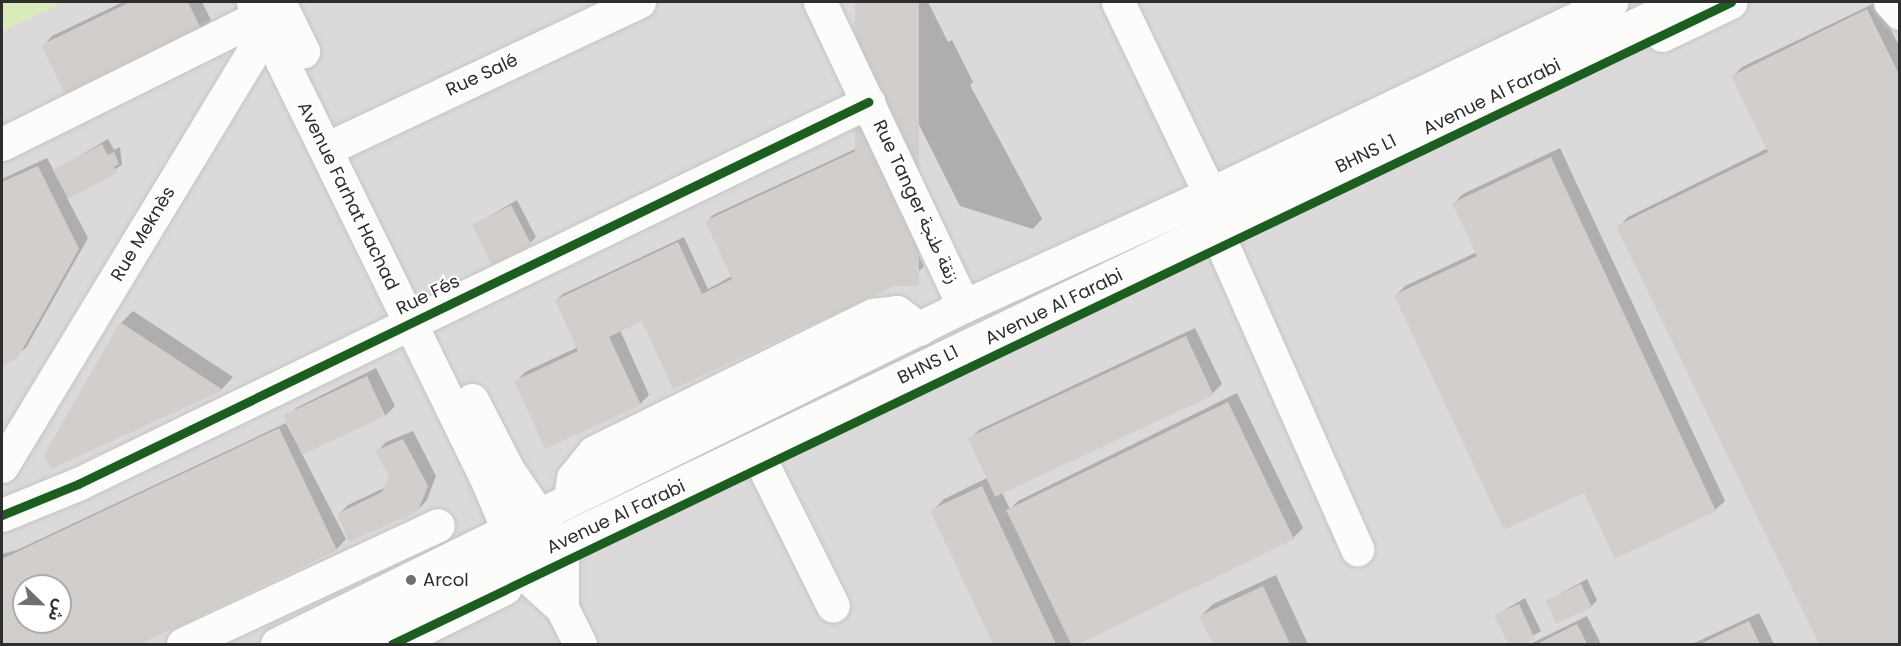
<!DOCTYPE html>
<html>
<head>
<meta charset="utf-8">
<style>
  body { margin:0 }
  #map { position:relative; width:1901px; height:646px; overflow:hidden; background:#ece8e4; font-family:Poppins,"Noto Sans Arabic",sans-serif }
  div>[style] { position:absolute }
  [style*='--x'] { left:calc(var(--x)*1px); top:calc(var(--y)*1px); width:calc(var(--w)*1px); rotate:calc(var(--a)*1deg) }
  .industrial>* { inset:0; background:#dcd9db }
  .pitch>* { inset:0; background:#d9eabb }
  .shadow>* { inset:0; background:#0003 }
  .building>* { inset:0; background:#d1cecb; transform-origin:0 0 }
  .roads { filter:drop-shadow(0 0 2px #c5c4c5) drop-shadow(0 0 2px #c5c4c5) }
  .minor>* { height:33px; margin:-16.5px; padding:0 16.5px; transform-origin:16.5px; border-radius:16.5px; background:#fcfcfb }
  .cycleway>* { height:9px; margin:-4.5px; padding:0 4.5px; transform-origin:4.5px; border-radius:4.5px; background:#1b5e20 }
  .dots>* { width:16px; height:16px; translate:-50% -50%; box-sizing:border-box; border:3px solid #fff; border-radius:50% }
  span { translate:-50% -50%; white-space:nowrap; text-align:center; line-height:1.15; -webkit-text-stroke:4.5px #fff; paint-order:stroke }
  .street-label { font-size:18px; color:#2e2e2e }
  .poi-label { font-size:18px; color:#2e2e2e }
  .left { translate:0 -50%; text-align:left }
  .frame { position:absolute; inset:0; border:3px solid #2e2e2e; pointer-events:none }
  .north { position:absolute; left:12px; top:574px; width:60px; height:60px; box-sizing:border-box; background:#fff; border:2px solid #ababab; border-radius:50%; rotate:113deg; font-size:16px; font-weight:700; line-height:24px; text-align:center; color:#2e2e2e }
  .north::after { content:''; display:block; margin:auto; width:21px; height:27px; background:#706f6e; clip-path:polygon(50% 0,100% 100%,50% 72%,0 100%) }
</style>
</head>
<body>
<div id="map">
  <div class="industrial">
    <i style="clip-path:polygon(evenodd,2px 2px,1899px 2px,1899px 644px,2px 644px,2px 2px,24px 586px,60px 586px,60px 622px,24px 622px,24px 586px)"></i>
  </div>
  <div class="pitch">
    <i style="clip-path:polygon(2px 2px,63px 2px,2px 32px)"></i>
  </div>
  <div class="shadow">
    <i style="clip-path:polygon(123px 2px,202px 2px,211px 20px,202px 30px,43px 46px,52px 36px)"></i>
    <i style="clip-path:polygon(857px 2px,928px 2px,948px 42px,952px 40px,973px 82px,970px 85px,1042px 219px,1033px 229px,960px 206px)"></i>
    <i style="clip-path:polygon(1877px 2px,1900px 48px,1900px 644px,1821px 644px,1618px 227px,1628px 217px,1768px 148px,1733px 76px,1742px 67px)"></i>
    <i style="clip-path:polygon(108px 139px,114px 150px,120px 147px,122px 165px,67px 198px,88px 238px,26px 348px,2px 365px,2px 179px,47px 158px,54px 171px)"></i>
    <i style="clip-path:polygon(864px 145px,924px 266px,915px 275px,643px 319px,620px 330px,649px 395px,640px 404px,516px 382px,525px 372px,578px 347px,556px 300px,563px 294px,684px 237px,708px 289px,732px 276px,707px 221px,713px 215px)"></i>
    <i style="clip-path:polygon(1560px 148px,1725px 501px,1715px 510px,1585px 491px,1396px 295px,1405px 286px,1477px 252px,1454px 203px,1463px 194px)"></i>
    <i style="clip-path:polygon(517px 200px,536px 237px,530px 243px,474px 225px)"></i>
    <i style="clip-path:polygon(133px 311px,233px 377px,222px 389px,51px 467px,121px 323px)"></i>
    <i style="clip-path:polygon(1195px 328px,1222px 384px,1212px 394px,1002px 493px,1010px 509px,1018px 501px,1237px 393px,1303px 528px,1293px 538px,1075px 644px,995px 644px,932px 511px,944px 499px,987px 478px,969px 439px,979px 430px)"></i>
    <i style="clip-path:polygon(376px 368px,395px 406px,386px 415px,287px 417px,296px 408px)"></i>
    <i style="clip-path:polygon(evenodd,286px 423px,346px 539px,337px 549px,138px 644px,2px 644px,2px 554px,17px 550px,286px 423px,24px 586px,60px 586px,60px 622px,24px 622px,24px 586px)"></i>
    <i style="clip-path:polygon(413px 431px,436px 476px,427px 500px,418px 510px,339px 514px,348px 505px,386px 487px,391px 475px,377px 452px,386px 442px)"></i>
    <i style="clip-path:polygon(1276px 575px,1308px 644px,1214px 644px,1201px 616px,1213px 604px)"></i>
    <i style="clip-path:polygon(1587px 579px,1597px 600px,1591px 607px,1547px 601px)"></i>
    <i style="clip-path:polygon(1525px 598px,1541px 631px,1519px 644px,1510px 644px,1496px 615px)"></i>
    <i style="clip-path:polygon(1759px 613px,1774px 644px,1692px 644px)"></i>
    <i style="clip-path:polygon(1587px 616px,1601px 644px,1530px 644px)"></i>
  </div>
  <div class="building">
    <i style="clip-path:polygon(130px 2px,188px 2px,202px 31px,67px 98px,41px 45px)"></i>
    <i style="left:855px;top:2px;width:64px;height:284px"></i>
    <i style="clip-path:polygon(1867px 9px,1900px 76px,1900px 644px,1819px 644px,1616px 226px,1768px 152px,1731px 76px)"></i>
    <i style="clip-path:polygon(102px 144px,108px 155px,114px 152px,119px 164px,114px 167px,117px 173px,68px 199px,53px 170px)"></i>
    <i style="clip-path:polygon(858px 150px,916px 276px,673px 389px,642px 321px,609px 337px,641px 405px,545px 449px,514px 381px,578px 351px,555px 300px,678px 242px,702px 294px,732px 279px,705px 221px)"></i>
    <i style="clip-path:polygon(1551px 157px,1716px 511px,1615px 559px,1584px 493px,1504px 530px,1394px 295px,1477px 256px,1452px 203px)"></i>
    <i style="clip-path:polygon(38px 166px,79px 249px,17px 359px,2px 366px,2px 182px)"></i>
    <i style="left:511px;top:205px;width:45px;height:44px;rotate:63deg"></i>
    <i style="clip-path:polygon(120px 322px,223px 390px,51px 469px,44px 455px)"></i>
    <i style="left:1186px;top:336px;width:65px;height:241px;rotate:65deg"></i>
    <i style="left:367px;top:376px;width:44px;height:92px;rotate:65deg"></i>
    <i style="clip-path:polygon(1228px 402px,1294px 539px,1079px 644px,1071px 644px,1006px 510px)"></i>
    <i style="clip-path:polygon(evenodd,279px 428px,337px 550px,141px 644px,2px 644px,2px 559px,279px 428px,24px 586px,60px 586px,60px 622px,24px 622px,24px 586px)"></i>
    <i style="clip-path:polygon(403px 439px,428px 486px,418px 511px,349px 542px,337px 514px,382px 492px,389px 475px,375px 451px)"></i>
    <i style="clip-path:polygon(982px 486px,1056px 644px,993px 644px,930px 510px)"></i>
    <i style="left:1581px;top:584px;width:26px;height:39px;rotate:65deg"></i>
    <i style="clip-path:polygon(1263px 586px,1290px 644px,1213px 644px,1199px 616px)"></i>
    <i style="clip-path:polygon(1519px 604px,1535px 639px,1523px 644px,1508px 644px,1494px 615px)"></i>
    <i style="clip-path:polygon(1749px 621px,1760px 644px,1700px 644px)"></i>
    <i style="clip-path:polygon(1577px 624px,1587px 644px,1537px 644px)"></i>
  </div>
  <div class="roads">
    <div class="minor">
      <i style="--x:253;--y:2;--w:532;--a:63.92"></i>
      <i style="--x:487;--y:480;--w:105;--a:67.1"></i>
      <i style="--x:528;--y:577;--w:46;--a:42.4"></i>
      <i style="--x:562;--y:608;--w:40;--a:63.4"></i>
      <i style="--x:279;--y:2;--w:55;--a:63.9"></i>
      <i style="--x:820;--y:2;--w:336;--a:64.7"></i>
      <i style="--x:1118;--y:2;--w:213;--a:64.4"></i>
      <i style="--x:1890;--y:2;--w:15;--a:48"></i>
      <i style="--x:1662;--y:35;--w:76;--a:-25.6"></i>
      <i style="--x:2;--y:144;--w:288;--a:-26.4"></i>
      <i style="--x:326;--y:149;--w:346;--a:-25.2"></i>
      <i style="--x:1222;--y:244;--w:334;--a:66.1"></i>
      <i style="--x:472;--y:400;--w:79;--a:62.8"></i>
      <i style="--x:508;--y:470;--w:55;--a:56"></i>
      <i style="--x:539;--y:516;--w:50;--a:62.4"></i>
      <i style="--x:562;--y:560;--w:48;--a:90"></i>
      <i style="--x:763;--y:465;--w:157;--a:63.6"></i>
      <i style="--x:2;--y:466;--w:529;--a:-58.78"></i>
      <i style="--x:570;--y:499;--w:21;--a:-82"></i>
      <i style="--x:573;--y:478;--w:33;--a:-51"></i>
      <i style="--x:594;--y:452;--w:311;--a:-26.2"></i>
      <i style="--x:873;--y:315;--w:24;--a:-7"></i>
      <i style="--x:897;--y:312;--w:28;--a:38"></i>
      <i style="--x:2;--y:515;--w:82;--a:-22.2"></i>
      <i style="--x:78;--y:484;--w:878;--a:-25.81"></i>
      <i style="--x:183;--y:644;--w:281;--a:-25"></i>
      <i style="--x:277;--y:644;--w:766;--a:-26.2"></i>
      <i style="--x:964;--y:306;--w:270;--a:-24.5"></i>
      <i style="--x:1210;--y:194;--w:445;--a:-25.6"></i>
      <i style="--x:331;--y:644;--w:243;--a:-24"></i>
      <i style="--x:553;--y:545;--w:1255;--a:-25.65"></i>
      <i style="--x:392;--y:644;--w:126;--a:-26.4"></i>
    </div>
  </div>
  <div class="cycleway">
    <i style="--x:2;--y:515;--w:82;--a:-22.2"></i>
    <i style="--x:78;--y:484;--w:878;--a:-25.81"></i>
    <i style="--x:392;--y:644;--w:1485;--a:-25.62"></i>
  </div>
  <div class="dots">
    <i style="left:411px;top:580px;background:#706f6e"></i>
  </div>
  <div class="street-label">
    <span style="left:482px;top:75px;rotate:-25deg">Rue Salé</span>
    <span style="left:1492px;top:97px;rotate:-26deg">Avenue Al Farabi</span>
    <span style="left:1366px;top:154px;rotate:-26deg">BHNS L1</span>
    <span style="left:348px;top:196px;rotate:64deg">Avenue Farhat Hachad</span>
    <span style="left:916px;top:202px;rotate:65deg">Rue Tanger زنقة طنجة</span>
    <span style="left:143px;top:234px;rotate:-59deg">Rue Meknès</span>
    <span style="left:428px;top:295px;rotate:-26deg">Rue Fés</span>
    <span style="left:1054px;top:307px;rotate:-26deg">Avenue Al Farabi</span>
    <span style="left:928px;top:365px;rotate:-26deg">BHNS L1</span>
    <span style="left:616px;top:517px;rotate:-25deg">Avenue Al Farabi</span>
  </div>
  <div class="poi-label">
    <span class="left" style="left:423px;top:580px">Arcol</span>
  </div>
  <div class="frame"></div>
  <div class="north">ش</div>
</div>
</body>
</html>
